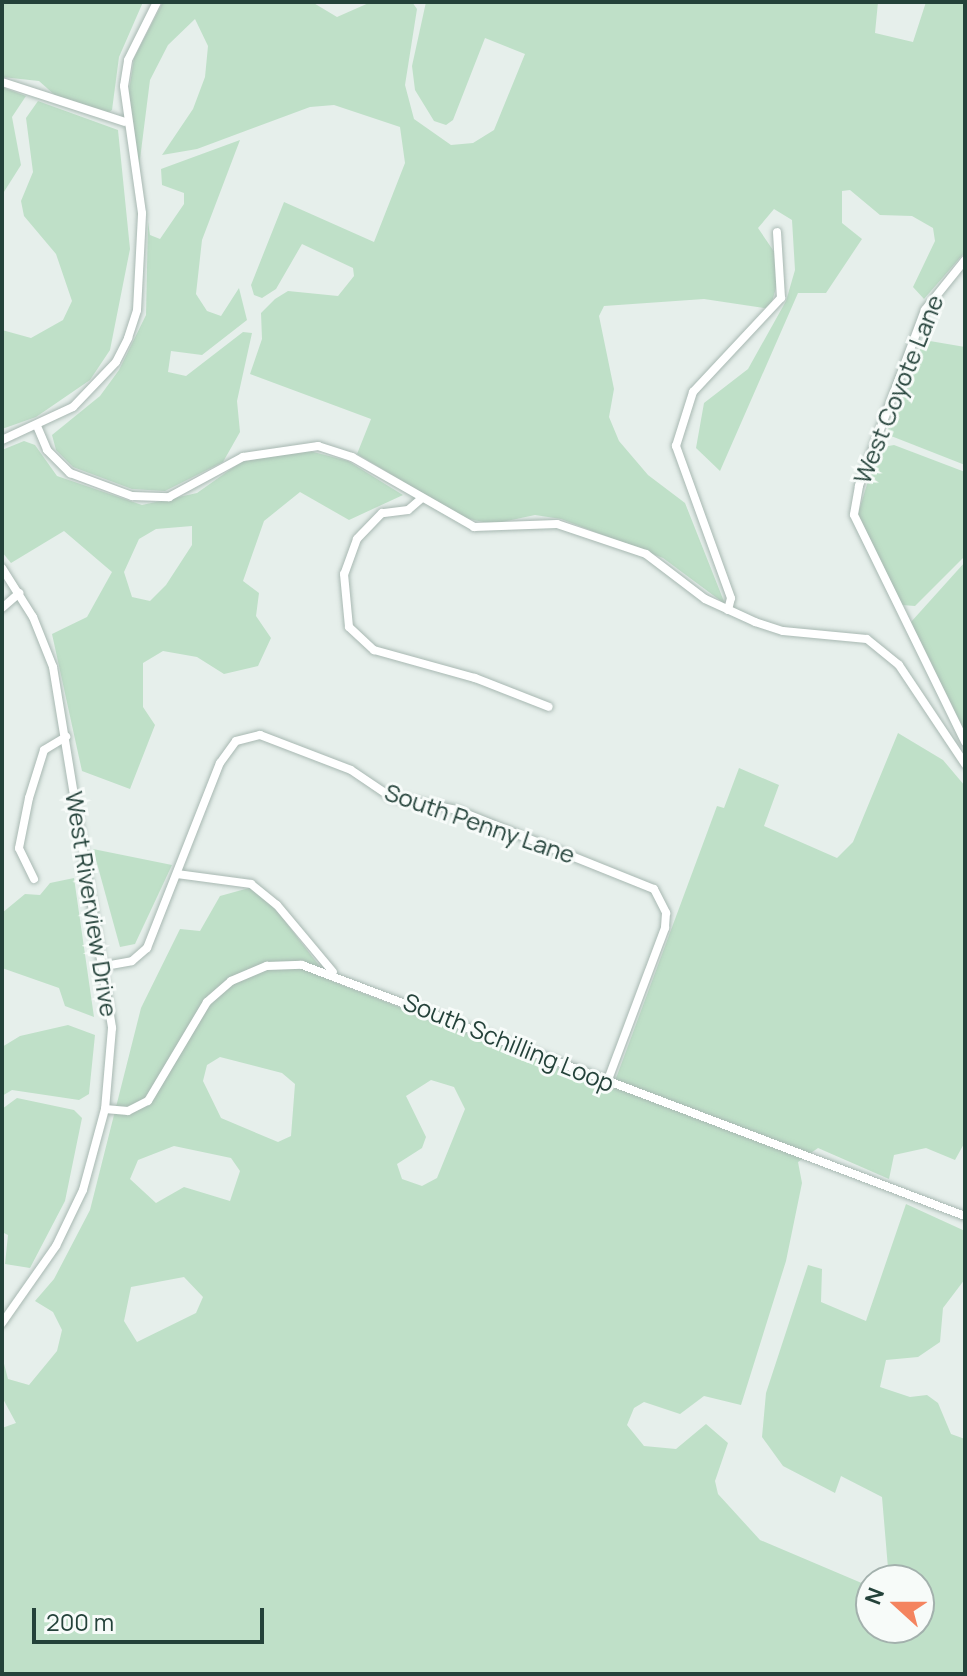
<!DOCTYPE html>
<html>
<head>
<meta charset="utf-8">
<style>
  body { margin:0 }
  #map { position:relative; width:967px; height:1676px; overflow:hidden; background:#e6efeb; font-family:Manrope,sans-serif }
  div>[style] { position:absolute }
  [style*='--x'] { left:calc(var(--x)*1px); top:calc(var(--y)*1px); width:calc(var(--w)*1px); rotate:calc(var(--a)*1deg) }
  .green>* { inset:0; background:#bfe0c8 }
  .roads { filter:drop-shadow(0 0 2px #a8b8b2) drop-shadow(0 0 2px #a8b8b2) }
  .minor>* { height:8px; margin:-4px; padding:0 4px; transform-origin:4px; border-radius:4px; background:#fff }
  span { translate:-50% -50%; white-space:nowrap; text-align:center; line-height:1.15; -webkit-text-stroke:6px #f7fbf9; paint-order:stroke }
  .street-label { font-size:24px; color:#24423a }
  .frame { position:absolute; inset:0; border:4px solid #24423a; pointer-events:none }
  .north { position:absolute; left:855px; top:1564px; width:80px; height:80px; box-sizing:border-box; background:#f7fbf9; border:2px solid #a3b1ad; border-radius:50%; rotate:291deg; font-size:22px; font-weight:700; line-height:32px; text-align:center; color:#24423a }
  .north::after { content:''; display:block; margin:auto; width:28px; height:36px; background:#f4845f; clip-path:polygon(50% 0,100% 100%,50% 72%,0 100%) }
  .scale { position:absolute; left:32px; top:1608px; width:232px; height:36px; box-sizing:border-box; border:4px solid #24423a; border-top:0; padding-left:10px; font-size:24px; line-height:28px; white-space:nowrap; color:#24423a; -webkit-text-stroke:6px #f7fbf9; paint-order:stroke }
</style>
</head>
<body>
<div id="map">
  <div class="green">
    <i style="clip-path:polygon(2px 2px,143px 2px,119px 57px,112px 110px,106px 114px,57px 97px,39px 81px,2px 77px)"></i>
    <i style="clip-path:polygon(163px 2px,312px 2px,337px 17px,371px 2px,412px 2px,417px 9px,405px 85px,414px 119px,451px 145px,473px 143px,494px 130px,525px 54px,485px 38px,453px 120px,446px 125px,434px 121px,415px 90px,412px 66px,426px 2px,878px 2px,875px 33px,913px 42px,926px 2px,965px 2px,965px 252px,924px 299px,913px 287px,935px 241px,933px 228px,912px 216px,880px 215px,850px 190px,842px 191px,842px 223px,862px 239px,826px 293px,798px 293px,720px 471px,696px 448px,704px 403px,748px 369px,786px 301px,795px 270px,792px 220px,774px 209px,758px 228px,775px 253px,779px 277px,770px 309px,704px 299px,604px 306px,599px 316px,614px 389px,609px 417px,619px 441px,648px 475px,685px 503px,725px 604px,663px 558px,561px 519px,535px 515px,493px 524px,464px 518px,357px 454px,371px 419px,250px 374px,262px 339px,261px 313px,275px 299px,288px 291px,338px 296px,354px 276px,353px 268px,302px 244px,276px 289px,262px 298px,254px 295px,251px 285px,284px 202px,374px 242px,405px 163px,400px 127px,334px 105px,310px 107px,197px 149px,162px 155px,193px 109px,205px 77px,208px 46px,195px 19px,168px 45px,150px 80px,139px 167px,129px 91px,134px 58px)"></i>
    <i style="clip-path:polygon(2px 87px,26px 96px,12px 117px,21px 165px,2px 195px)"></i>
    <i style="clip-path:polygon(38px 101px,118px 130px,130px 249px,110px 350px,90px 380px,36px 417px,2px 429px,2px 330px,31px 338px,63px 320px,72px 301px,56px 254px,24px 216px,21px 201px,33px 172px,26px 118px)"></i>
    <i style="clip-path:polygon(240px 140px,202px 240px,196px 294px,207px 311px,221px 316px,239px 288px,247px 320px,202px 355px,171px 351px,168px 372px,186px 376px,243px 332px,252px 333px,237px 401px,240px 432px,223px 462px,165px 491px,132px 489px,73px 467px,56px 450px,52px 435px,100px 396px,119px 370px,146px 315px,148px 222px,150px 235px,160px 239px,184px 204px,184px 193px,162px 185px,161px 169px)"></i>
    <i style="clip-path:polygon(924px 340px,965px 347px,965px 465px,886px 434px)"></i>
    <i style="clip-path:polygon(evenodd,24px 441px,35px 445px,57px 476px,142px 505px,197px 493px,241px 462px,306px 450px,348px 461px,403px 495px,349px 520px,300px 492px,264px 521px,243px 581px,259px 593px,256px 616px,271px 638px,258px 666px,224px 674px,197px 657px,163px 651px,143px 663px,143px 707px,155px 725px,130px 789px,82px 771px,52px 634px,87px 617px,112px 572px,64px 531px,11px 563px,2px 552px,2px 450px,24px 441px,192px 526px,192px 545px,166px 585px,150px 601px,132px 597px,124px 572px,139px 539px,156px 529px,192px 526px)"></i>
    <i style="clip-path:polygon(894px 445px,965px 472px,965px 556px,915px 606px,902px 605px,858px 514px,878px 448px)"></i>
    <i style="clip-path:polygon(965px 562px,965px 732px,911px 622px)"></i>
    <i style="clip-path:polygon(evenodd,898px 733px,943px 760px,965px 786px,965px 1142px,955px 1160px,926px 1148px,894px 1155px,889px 1179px,818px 1148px,798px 1162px,802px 1183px,786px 1261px,741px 1405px,704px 1396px,680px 1414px,644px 1402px,634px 1408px,627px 1425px,644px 1446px,676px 1449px,706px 1424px,728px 1443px,715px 1481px,718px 1494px,760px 1540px,871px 1587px,871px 1628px,919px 1628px,919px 1580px,889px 1580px,882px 1497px,841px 1476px,835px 1493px,783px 1466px,762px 1437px,766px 1393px,808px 1265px,822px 1269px,821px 1302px,866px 1321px,906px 1204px,965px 1231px,965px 1279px,943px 1308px,940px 1342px,918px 1357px,886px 1360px,880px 1387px,910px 1397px,927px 1395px,938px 1403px,951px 1434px,965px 1439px,965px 1674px,2px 1674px,2px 1428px,16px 1423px,2px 1397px,2px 1356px,8px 1379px,29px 1385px,57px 1351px,62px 1330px,53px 1312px,35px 1301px,54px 1279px,90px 1210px,141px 1008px,180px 929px,200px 931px,220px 896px,249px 888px,274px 907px,331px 981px,612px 1089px,717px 806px,724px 808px,739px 768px,779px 785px,764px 826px,837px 858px,853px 842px,898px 733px,220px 1057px,282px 1073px,295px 1084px,291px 1136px,278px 1142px,221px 1118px,203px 1081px,207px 1065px,220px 1057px,898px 733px,431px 1080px,454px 1087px,465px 1109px,437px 1178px,422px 1186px,402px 1179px,397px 1164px,422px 1148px,426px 1137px,406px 1096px,431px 1080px,898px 733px,174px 1146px,231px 1158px,240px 1171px,230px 1201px,184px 1187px,156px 1203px,130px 1179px,138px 1160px,174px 1146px,898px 733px,184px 1277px,203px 1297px,196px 1313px,137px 1342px,124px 1321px,131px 1287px,184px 1277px)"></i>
    <i style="clip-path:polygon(93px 849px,172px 865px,135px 944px,120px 947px)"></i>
    <i style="clip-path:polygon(74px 878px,94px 1017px,65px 1006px,59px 988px,2px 968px,2px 913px,25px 894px,40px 895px,50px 883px)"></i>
    <i style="clip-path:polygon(68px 1025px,95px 1035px,89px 1094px,79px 1100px,12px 1090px,2px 1096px,2px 1047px,20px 1036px)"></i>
    <i style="clip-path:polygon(17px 1098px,74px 1110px,82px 1118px,65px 1201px,30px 1268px,5px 1264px,8px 1235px,2px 1232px,2px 1109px)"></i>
  </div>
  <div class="roads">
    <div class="minor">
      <i style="--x:2;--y:82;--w:129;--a:18"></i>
      <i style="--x:965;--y:260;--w:64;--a:128.7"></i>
      <i style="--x:925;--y:310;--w:188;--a:110.6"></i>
      <i style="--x:859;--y:486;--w:29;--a:100"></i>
      <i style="--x:854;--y:515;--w:253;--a:63.9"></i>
      <i style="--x:37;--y:426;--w:26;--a:67"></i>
      <i style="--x:47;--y:450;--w:33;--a:45"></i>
      <i style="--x:70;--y:473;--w:66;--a:20.4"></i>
      <i style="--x:132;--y:496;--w:37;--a:2"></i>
      <i style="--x:169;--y:497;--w:84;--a:-28.4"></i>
      <i style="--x:243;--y:457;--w:76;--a:-8.3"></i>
      <i style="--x:318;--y:446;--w:36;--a:18"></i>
      <i style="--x:352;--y:457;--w:141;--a:29.8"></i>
      <i style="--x:474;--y:527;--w:83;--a:-2.1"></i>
      <i style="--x:557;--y:524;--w:94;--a:18.6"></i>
      <i style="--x:646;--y:554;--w:74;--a:37.3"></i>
      <i style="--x:705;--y:599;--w:55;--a:24.7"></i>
      <i style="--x:755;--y:622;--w:29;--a:18"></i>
      <i style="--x:783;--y:631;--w:84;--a:5.4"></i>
      <i style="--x:867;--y:639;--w:41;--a:39.1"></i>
      <i style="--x:899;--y:665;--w:119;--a:56.3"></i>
      <i style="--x:2;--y:440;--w:78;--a:-24.9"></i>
      <i style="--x:73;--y:407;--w:62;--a:-46.3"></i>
      <i style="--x:116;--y:362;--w:27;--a:-63"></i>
      <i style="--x:128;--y:338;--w:29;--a:-72"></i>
      <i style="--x:137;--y:310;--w:97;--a:-87"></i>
      <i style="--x:142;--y:213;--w:128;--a:-98.1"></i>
      <i style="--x:124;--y:86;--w:26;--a:-81"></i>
      <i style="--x:128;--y:60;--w:65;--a:-63.4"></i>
      <i style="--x:422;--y:498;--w:18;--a:139"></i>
      <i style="--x:408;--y:510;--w:26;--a:173"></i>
      <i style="--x:382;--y:513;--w:36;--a:134"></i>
      <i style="--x:357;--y:539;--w:37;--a:110"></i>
      <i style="--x:344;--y:574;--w:53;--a:84.6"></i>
      <i style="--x:349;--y:627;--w:34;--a:43"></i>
      <i style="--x:374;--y:650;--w:105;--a:15.5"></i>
      <i style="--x:475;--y:678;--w:79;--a:21.4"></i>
      <i style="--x:2;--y:568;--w:58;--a:57.7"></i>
      <i style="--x:33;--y:617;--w:54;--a:68.2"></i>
      <i style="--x:53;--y:667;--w:366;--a:80.7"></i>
      <i style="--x:112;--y:1028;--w:81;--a:94.9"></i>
      <i style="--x:105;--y:1109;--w:84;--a:105.2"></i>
      <i style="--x:83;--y:1190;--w:62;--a:115.7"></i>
      <i style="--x:56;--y:1246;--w:94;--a:125"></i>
      <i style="--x:2;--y:608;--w:23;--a:-41"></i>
      <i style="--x:728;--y:610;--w:12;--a:-76"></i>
      <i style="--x:731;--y:598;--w:162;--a:-109.9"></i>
      <i style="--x:676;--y:446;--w:57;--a:-72.5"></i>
      <i style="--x:693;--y:392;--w:129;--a:-46.9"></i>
      <i style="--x:781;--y:298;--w:66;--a:-93.5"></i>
      <i style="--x:177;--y:874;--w:75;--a:7.7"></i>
      <i style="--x:251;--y:884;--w:33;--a:39"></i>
      <i style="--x:277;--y:905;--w:87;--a:50.1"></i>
      <i style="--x:34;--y:879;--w:34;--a:-116"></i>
      <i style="--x:19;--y:848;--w:51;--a:-78.7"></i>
      <i style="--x:29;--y:798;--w:50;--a:-72.6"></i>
      <i style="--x:44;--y:750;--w:26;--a:-31"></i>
      <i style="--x:105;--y:966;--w:27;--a:-10"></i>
      <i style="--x:132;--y:961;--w:20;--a:-41"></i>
      <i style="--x:147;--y:948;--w:199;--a:-68.5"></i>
      <i style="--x:220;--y:763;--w:27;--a:-54"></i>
      <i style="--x:236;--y:741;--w:25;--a:-14"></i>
      <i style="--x:260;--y:735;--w:97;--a:21"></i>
      <i style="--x:351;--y:770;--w:48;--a:34"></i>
      <i style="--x:391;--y:797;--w:67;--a:11.1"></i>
      <i style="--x:457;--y:810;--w:212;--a:21.9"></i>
      <i style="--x:654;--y:889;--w:27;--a:63"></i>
      <i style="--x:666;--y:913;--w:15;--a:94"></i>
      <i style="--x:665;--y:928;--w:165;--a:110.6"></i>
      <i style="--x:105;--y:1109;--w:23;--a:5"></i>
      <i style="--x:128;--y:1111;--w:22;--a:-27"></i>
      <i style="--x:148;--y:1101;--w:115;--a:-59.2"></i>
      <i style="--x:207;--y:1002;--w:32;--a:-41"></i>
      <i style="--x:231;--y:981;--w:39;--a:-23"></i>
      <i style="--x:267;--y:966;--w:35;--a:-2"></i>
      <i style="--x:302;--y:965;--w:709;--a:20.74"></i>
    </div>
  </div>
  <div class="street-label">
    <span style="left:898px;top:389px;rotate:-68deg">West Coyote Lane</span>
    <span style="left:480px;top:823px;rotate:19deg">South Penny Lane</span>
    <span style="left:92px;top:904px;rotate:81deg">West Riverview Drive</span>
    <span style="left:509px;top:1042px;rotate:22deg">South Schilling Loop</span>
  </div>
  <div class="frame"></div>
  <div class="north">N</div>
  <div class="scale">200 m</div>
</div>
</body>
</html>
